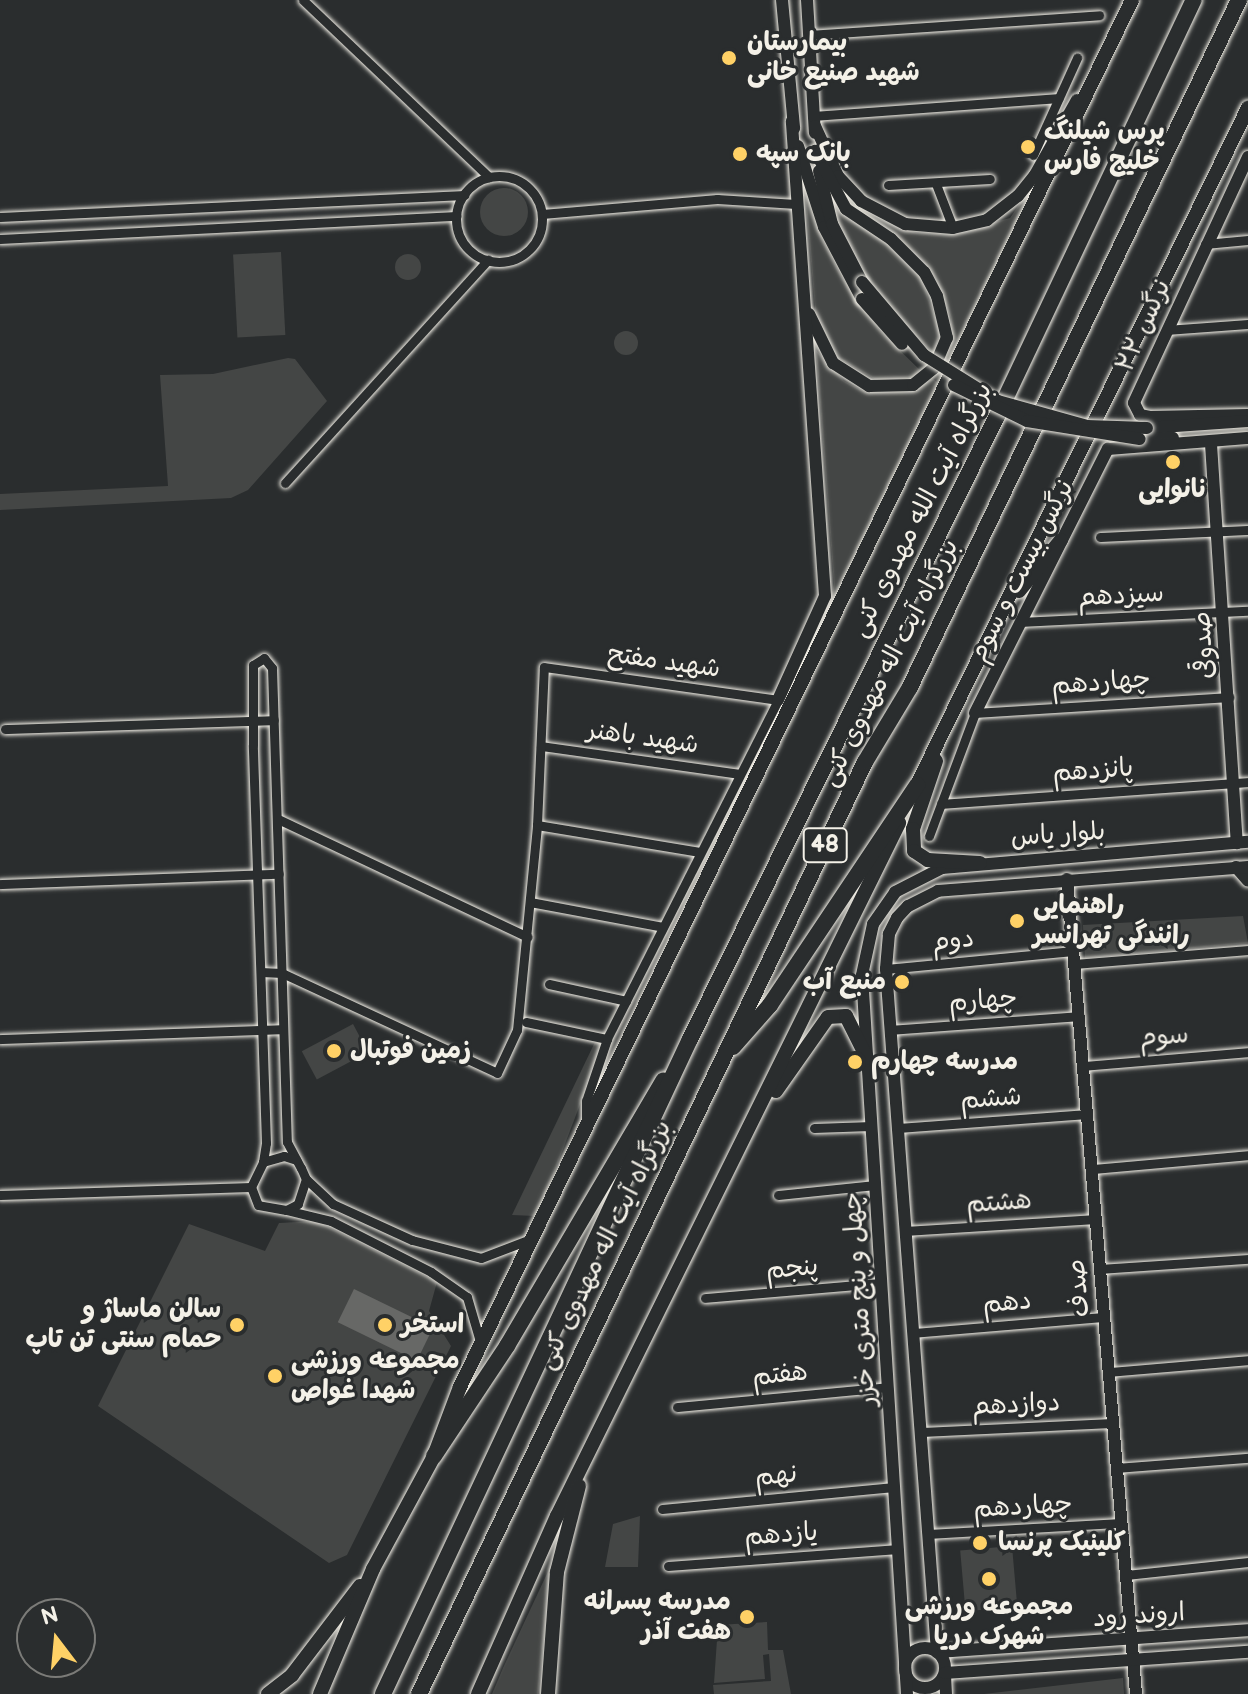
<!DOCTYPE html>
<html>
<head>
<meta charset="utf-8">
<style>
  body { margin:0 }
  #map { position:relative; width:1248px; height:1694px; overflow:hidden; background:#2a2d2e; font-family:"Balsamiq Sans","Playpen Sans Arabic",sans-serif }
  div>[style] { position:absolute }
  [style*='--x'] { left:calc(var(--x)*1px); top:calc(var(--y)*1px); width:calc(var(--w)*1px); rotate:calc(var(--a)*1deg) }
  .green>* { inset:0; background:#444645; transform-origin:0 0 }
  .round { border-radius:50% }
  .water>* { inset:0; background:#676866; transform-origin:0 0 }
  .roads { filter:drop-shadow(0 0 2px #f4f1e8) drop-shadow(0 0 2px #f4f1e8) }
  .street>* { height:9px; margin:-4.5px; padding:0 4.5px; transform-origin:4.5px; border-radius:4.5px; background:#2a2d2e }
  .street>.ring { margin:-4.5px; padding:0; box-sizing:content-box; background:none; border:9px solid #2a2d2e; border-radius:50% }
  .secondary>* { height:12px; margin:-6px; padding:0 6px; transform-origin:6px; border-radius:6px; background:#2a2d2e }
  .secondary>.ring { margin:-6px; padding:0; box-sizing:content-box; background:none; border:12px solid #2a2d2e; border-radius:50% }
  .primary>* { height:14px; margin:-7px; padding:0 7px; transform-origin:7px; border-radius:7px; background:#2a2d2e }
  .highway>* { height:16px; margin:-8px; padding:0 8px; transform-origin:8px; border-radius:8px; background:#2a2d2e }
  .bridges { filter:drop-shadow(0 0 2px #f4f1e8) drop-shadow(0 0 2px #f4f1e8) }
  .secondary-bridge>* { height:12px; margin:-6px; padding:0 6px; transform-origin:6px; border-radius:6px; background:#2a2d2e }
  .dots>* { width:22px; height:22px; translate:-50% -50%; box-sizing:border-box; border:4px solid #2a2d2e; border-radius:50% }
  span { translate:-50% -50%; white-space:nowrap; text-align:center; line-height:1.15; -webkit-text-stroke:6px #2a2d2e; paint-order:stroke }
  .shield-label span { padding:2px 6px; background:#2a2d2e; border:2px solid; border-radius:6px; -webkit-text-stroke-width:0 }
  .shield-label { font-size:24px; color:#f4f1e8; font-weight:700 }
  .poi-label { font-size:26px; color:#f4f1e8; font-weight:700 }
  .left { translate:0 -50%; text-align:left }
  .right { translate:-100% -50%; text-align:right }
  .street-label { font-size:26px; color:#f4f1e8 }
  .north { position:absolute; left:16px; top:1598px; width:80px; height:80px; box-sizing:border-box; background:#2a2d2e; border:2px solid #7b7b78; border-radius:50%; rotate:344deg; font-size:22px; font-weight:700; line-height:32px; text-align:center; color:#f4f1e8 }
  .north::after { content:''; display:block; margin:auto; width:28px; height:36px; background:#ffd166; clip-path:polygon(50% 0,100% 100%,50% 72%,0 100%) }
</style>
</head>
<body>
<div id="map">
  <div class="green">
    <i style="clip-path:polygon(1046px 166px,949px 365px,944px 362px,951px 347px,951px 318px,935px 277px,905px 243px,852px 209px,835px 178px,856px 204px,876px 218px,916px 233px,951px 234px,1010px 218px)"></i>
    <i style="clip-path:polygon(804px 180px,821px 237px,841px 276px,880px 331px,922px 372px,914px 377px,878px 381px,835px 356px,816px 319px)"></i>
    <i style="clip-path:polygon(825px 183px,921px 278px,940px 331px,934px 354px,873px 291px,845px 243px)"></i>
    <i class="round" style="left:480px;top:188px;width:48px;height:48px"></i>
    <i style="left:281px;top:252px;width:83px;height:48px;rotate:87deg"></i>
    <i class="round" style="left:395px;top:254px;width:26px;height:26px"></i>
    <i class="round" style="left:614px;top:331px;width:24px;height:24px"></i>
    <i style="clip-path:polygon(816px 350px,844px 381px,865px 392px,907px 392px,933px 379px,941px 385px,827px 617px,834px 584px)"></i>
    <i style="clip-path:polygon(288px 358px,295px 359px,327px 401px,248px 490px,231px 498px,0 510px,0 494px,168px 486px,160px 375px,213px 374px)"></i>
    <i style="clip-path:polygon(1243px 916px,1248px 943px,1085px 958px,1083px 925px)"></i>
    <i style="left:353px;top:1024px;width:32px;height:58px;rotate:62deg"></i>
    <i style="clip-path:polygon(595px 1042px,603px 1044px,546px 1194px,535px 1216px,512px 1215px)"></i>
    <i style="clip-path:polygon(316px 1221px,437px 1282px,429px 1311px,451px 1346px,347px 1555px,329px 1563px,98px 1406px,189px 1224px,265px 1251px,279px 1223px)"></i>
    <i style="clip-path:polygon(640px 1516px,638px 1567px,605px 1567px,613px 1524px)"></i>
    <i style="left:1012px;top:1546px;width:61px;height:52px;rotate:85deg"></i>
    <i style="clip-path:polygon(552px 1563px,538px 1694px,492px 1694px,503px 1668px)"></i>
    <i style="clip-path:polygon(767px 1622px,768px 1650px,783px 1650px,791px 1694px,714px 1694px,713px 1685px,771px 1681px,769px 1654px,763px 1655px,765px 1679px,714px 1683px,718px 1625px)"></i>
    <i style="clip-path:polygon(1123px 1678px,1124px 1694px,984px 1694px)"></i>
  </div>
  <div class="water">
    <i style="left:354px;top:1289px;width:88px;height:37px;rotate:26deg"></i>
  </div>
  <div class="roads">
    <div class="street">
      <i style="--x:303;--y:0;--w:257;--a:43.6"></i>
      <i style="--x:809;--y:35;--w:291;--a:-3.9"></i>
      <i style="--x:814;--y:116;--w:245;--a:-4.2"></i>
      <i style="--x:1033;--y:155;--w:107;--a:-65.6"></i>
      <i class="ring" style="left:456px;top:176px;width:77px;height:77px"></i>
      <i style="--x:936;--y:184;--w:47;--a:68.9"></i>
      <i style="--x:888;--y:185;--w:102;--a:-3.4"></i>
      <i style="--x:542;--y:214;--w:176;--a:-4.9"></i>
      <i style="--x:717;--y:199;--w:79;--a:3.6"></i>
      <i style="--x:0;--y:217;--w:465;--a:-2.7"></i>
      <i style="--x:0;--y:239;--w:457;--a:-2.9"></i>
      <i style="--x:1205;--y:244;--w:43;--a:-5.3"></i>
      <i style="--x:1166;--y:330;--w:82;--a:-4.2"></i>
      <i style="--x:285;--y:483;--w:302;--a:-47.7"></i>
      <i style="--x:1100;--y:537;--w:148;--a:-2.7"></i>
      <i style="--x:1019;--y:622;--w:229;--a:-2.8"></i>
      <i style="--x:5;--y:729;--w:269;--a:-1.9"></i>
      <i style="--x:541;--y:746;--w:200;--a:8"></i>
      <i style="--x:941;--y:804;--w:308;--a:-4.1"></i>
      <i style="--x:278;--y:819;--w:276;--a:25.3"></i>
      <i style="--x:537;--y:825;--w:165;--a:9.4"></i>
      <i style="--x:929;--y:836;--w:131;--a:-69.5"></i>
      <i style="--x:975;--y:713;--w:255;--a:-3.6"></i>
      <i style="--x:0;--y:884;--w:279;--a:-2.1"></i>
      <i style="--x:530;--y:902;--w:135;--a:10.6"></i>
      <i style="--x:1074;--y:964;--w:175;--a:-4.6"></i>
      <i style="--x:886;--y:969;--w:188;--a:-5.5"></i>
      <i style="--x:261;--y:972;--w:21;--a:3"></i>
      <i style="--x:282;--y:973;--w:237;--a:24.9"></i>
      <i style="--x:497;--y:1073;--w:47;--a:-65.1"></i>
      <i style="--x:517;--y:1030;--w:206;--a:-84.4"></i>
      <i style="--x:537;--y:825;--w:158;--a:-87.5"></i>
      <i style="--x:544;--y:667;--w:236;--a:8"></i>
      <i style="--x:778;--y:700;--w:380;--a:116.8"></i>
      <i style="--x:607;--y:1039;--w:65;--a:108.7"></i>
      <i style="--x:586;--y:1101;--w:20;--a:90"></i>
      <i style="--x:549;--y:984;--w:79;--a:12.4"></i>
      <i style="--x:526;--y:1022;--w:83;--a:11.9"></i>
      <i style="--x:890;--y:1030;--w:190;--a:-4.2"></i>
      <i style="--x:0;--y:1039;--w:283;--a:-2"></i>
      <i style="--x:1083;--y:1066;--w:166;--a:-4.8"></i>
      <i style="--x:814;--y:1128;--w:57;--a:-2"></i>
      <i style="--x:898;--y:1128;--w:190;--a:-4.2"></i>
      <i style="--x:263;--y:1162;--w:19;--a:-81"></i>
      <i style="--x:266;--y:1143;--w:398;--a:-91.9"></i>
      <i style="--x:253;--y:745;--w:80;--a:-90"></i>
      <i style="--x:253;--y:665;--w:13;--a:-32"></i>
      <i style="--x:264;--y:658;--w:13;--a:51"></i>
      <i style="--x:272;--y:668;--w:474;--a:88.2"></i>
      <i style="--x:287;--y:1142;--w:30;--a:62"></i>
      <i style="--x:301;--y:1168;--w:12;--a:66"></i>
      <i style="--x:306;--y:1179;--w:26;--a:108"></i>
      <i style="--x:298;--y:1204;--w:13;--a:153"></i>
      <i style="--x:286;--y:1210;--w:28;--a:-170"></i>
      <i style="--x:258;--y:1205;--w:19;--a:-111"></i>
      <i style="--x:251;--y:1187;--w:28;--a:-64"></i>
      <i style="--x:263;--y:1162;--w:22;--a:-16"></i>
      <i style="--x:284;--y:1156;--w:13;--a:18"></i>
      <i style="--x:1092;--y:1169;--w:157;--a:-5.1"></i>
      <i style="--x:306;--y:1179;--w:37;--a:43"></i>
      <i style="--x:333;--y:1204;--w:87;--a:24.5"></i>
      <i style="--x:412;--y:1240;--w:71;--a:14.6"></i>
      <i style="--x:481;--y:1258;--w:56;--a:-21"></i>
      <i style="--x:0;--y:1195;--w:251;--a:-1.8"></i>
      <i style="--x:778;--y:1195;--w:98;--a:-5.9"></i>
      <i style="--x:286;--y:1210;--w:46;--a:13.7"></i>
      <i style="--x:331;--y:1221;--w:112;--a:27"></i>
      <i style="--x:431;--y:1272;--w:44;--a:34.8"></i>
      <i style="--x:467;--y:1297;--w:50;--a:73.7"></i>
      <i style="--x:905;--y:1231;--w:191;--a:-3.6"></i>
      <i style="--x:1100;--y:1269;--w:148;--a:-3.9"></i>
      <i style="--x:705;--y:1298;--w:177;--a:-4.9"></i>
      <i style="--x:913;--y:1333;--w:192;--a:-4.8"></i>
      <i style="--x:1109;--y:1372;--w:140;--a:-4.9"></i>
      <i style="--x:677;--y:1407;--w:212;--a:-5.4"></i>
      <i style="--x:921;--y:1432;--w:192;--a:-2.7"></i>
      <i style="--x:1117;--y:1468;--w:131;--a:-4.4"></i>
      <i style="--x:662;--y:1509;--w:233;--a:-5.4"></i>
      <i style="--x:928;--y:1534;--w:193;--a:-3.3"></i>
      <i style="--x:668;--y:1566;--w:231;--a:-4.2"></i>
      <i style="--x:1126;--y:1575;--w:123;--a:-6.1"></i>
    </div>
    <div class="secondary">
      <i style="--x:782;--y:0;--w:129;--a:84.6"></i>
      <i style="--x:807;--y:0;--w:133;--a:86.6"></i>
      <i style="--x:815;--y:126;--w:55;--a:65.3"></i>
      <i style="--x:838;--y:176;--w:34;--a:47"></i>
      <i style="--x:861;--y:201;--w:50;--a:27.6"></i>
      <i style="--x:905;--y:224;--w:48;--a:4.8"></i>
      <i style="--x:953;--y:228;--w:35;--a:-13"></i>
      <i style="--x:987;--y:220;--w:39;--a:-38"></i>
      <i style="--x:1018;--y:196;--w:27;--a:-51"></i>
      <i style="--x:1035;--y:175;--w:86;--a:-60.8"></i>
      <i style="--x:798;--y:146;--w:85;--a:72.2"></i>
      <i style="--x:824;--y:227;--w:81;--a:62.2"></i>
      <i style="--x:1248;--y:157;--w:271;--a:114.9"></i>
      <i style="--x:1134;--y:403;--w:13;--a:63"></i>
      <i style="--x:1140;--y:415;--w:10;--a:11"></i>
      <i style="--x:1150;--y:417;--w:98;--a:-1.2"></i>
      <i style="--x:819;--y:171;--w:55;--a:76.2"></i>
      <i style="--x:832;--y:224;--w:65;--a:62.7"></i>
      <i style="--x:809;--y:314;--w:55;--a:63.9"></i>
      <i style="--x:833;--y:363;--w:43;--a:32.6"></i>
      <i style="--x:869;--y:386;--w:44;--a:-1.3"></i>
      <i style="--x:913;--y:385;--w:27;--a:-39"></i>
      <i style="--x:934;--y:368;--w:33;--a:-67"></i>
      <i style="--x:947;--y:338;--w:43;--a:-103.4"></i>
      <i style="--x:937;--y:296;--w:27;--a:-118"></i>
      <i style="--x:924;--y:272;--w:47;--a:-135"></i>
      <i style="--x:891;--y:239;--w:54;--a:-146.3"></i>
      <i style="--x:846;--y:209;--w:66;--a:-118.1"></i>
      <i style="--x:1147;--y:428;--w:101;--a:-4"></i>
      <i style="--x:1140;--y:439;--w:33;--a:-2"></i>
      <i style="--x:1211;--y:444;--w:400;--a:86.3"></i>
      <i style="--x:778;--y:700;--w:114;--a:-65.7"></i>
      <i style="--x:825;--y:596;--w:476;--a:-94"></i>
      <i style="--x:975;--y:713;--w:296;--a:-63.3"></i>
      <i style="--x:1108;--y:449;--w:140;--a:-4.5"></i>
      <i style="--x:1236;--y:867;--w:18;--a:49"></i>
      <i style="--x:1248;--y:867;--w:311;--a:175.6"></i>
      <i style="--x:938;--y:891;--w:34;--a:153"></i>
      <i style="--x:908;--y:906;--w:16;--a:133"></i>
      <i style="--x:897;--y:918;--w:18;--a:117"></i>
      <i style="--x:889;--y:934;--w:35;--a:95"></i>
      <i style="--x:886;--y:969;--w:685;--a:85.73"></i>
      <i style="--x:937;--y:1652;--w:312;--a:-4"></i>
      <i style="--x:1067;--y:879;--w:818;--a:85.16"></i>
      <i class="ring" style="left:905px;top:1648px;width:28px;height:28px"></i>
      <i style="--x:907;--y:1694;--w:720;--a:-93.58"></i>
      <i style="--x:862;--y:975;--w:52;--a:-77.8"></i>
      <i style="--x:873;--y:924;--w:39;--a:-55"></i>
      <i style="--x:895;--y:892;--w:53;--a:-27.1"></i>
      <i style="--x:942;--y:868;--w:307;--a:-4.9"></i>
      <i style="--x:946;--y:1694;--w:21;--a:-93"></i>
      <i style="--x:945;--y:1673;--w:304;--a:-4"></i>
    </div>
    <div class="primary">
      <i style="--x:1019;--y:591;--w:66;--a:-50.5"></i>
      <i style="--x:936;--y:761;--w:72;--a:108.7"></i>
      <i style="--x:913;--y:829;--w:22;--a:87"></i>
      <i style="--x:914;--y:851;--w:17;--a:33"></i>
      <i style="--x:928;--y:860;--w:52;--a:3.3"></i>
      <i style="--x:913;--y:793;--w:763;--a:-63.94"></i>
      <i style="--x:776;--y:1091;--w:90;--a:-54.9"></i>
      <i style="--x:828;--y:1017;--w:18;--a:-3"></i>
      <i style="--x:846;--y:1016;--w:47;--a:63.4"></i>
      <i style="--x:268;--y:1694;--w:31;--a:-38"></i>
      <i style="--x:292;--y:1675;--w:112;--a:-52.6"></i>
      <i style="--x:320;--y:1694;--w:136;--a:-67"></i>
      <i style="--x:373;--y:1569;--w:128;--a:-61.6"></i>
      <i style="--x:434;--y:1456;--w:74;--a:-69.4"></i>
      <i style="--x:460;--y:1387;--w:1541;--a:-64.15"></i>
      <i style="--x:478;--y:1694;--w:195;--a:-66.1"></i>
      <i style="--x:557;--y:1516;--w:773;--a:-63.73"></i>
      <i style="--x:548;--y:1694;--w:122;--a:-85.8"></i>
      <i style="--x:557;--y:1572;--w:89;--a:-75.7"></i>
    </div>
    <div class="highway">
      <i style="--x:733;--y:1047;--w:56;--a:-48.6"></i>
      <i style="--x:770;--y:1005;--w:265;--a:-56.2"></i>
      <i style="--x:434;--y:1456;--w:132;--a:-56.4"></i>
      <i style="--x:507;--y:1346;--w:308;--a:-59.5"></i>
      <i style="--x:383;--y:1694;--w:723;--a:-64.89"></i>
      <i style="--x:690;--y:1039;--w:695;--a:-63.77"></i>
      <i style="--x:997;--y:416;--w:460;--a:-64.7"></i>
      <i style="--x:419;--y:1694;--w:1033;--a:-64.43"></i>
      <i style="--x:865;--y:762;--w:87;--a:-59"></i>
      <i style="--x:910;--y:687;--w:762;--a:-64.41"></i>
    </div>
  </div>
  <div class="bridges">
    <div class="secondary-bridge">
      <i style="--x:862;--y:282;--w:96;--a:49.7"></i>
      <i style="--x:924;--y:355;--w:87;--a:31.9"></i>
      <i style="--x:998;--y:401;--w:92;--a:15.7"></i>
      <i style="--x:1087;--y:426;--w:60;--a:1.9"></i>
      <i style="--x:862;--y:299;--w:60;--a:48.4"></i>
      <i style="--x:954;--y:385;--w:81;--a:26.3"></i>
      <i style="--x:1027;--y:421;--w:114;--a:9.1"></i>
    </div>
  </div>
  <div class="dots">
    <i style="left:729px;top:58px;background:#ffd166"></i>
    <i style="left:1028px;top:147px;background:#ffd166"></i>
    <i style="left:740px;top:154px;background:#ffd166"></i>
    <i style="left:1173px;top:462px;background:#ffd166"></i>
    <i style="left:1017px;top:921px;background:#ffd166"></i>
    <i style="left:902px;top:982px;background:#ffd166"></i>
    <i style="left:334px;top:1051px;background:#ffd166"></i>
    <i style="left:855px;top:1062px;background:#ffd166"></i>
    <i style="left:237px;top:1325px;background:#ffd166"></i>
    <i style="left:385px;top:1325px;background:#ffd166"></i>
    <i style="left:275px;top:1376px;background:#ffd166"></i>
    <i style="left:980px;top:1543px;background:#ffd166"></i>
    <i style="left:989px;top:1579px;background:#ffd166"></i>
    <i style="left:747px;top:1617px;background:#ffd166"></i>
  </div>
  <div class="shield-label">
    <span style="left:825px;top:845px">48</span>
  </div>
  <div class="poi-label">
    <span class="left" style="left:747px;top:58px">بیمارستان<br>شهید صنیع خانی</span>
    <span class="left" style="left:1044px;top:147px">پرس شیلنگ<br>خلیج فارس</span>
    <span class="left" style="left:756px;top:154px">بانک سپه</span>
    <span style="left:1173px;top:490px">نانوایی</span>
    <span class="left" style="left:1033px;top:921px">راهنمایی<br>رانندگی تهرانسر</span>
    <span class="right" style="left:886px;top:982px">منبع آب</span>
    <span class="left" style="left:350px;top:1051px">زمین فوتبال</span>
    <span class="left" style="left:871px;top:1062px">مدرسه چهارم</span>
    <span class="right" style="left:221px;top:1325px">سالن ماساژ و<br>حمام سنتی تن تاپ</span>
    <span class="left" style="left:401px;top:1325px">استخر</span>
    <span class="left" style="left:291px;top:1376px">مجموعه ورزشی<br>شهدا غواص</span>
    <span class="left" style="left:998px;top:1543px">کلینیک پرنسا</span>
    <span class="right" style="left:731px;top:1617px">مدرسه پسرانه<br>هفت آذر</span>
    <span style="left:989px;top:1622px">مجموعه ورزشی<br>شهرک دریا</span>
  </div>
  <div class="street-label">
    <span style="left:1144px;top:326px;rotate:-66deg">نرگس ۲۲</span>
    <span style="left:922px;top:510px;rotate:-63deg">بزرگراه آیت الله مهدوی کنی</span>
    <span style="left:1022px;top:571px;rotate:-63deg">نرگس بیست و سوم</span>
    <span style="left:1121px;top:596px;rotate:-3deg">سیزدهم</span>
    <span style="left:1204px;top:645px;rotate:-93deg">صدوقی</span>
    <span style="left:664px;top:662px;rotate:8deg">شهید مفتح</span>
    <span style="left:890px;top:663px;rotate:-63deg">بزرگراه آیت اله مهدوی کنی</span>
    <span style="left:1101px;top:683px;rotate:-4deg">چهاردهم</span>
    <span style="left:643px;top:738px;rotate:8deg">شهید باهنر</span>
    <span style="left:1093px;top:771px;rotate:-4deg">پانزدهم</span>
    <span style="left:1058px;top:835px;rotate:-4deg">بلوار یاس</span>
    <span style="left:953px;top:941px;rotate:-6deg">دوم</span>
    <span style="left:983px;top:1001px;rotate:-4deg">چهارم</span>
    <span style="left:1164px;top:1037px;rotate:-5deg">سوم</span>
    <span style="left:991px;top:1099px;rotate:-4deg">ششم</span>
    <span style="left:999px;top:1203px;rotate:-4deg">هشتم</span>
    <span style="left:605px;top:1245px;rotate:-64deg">بزرگراه آیت اله مهدوی کنی</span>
    <span style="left:792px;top:1269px;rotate:-5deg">پنجم</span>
    <span style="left:1079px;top:1288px;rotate:-95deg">صدف</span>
    <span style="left:860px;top:1299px;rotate:-94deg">چهل و پنج متری خزر</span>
    <span style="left:1007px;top:1303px;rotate:-5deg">دهم</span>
    <span style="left:780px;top:1375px;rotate:-6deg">هفتم</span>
    <span style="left:1016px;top:1405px;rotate:-3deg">دوازدهم</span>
    <span style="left:776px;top:1476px;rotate:-5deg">نهم</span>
    <span style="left:1023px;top:1507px;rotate:-3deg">چهاردهم</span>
    <span style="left:781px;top:1535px;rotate:-4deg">یازدهم</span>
    <span style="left:1139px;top:1616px;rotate:-4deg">اروند رود</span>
  </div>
  <div class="north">N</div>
</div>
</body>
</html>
